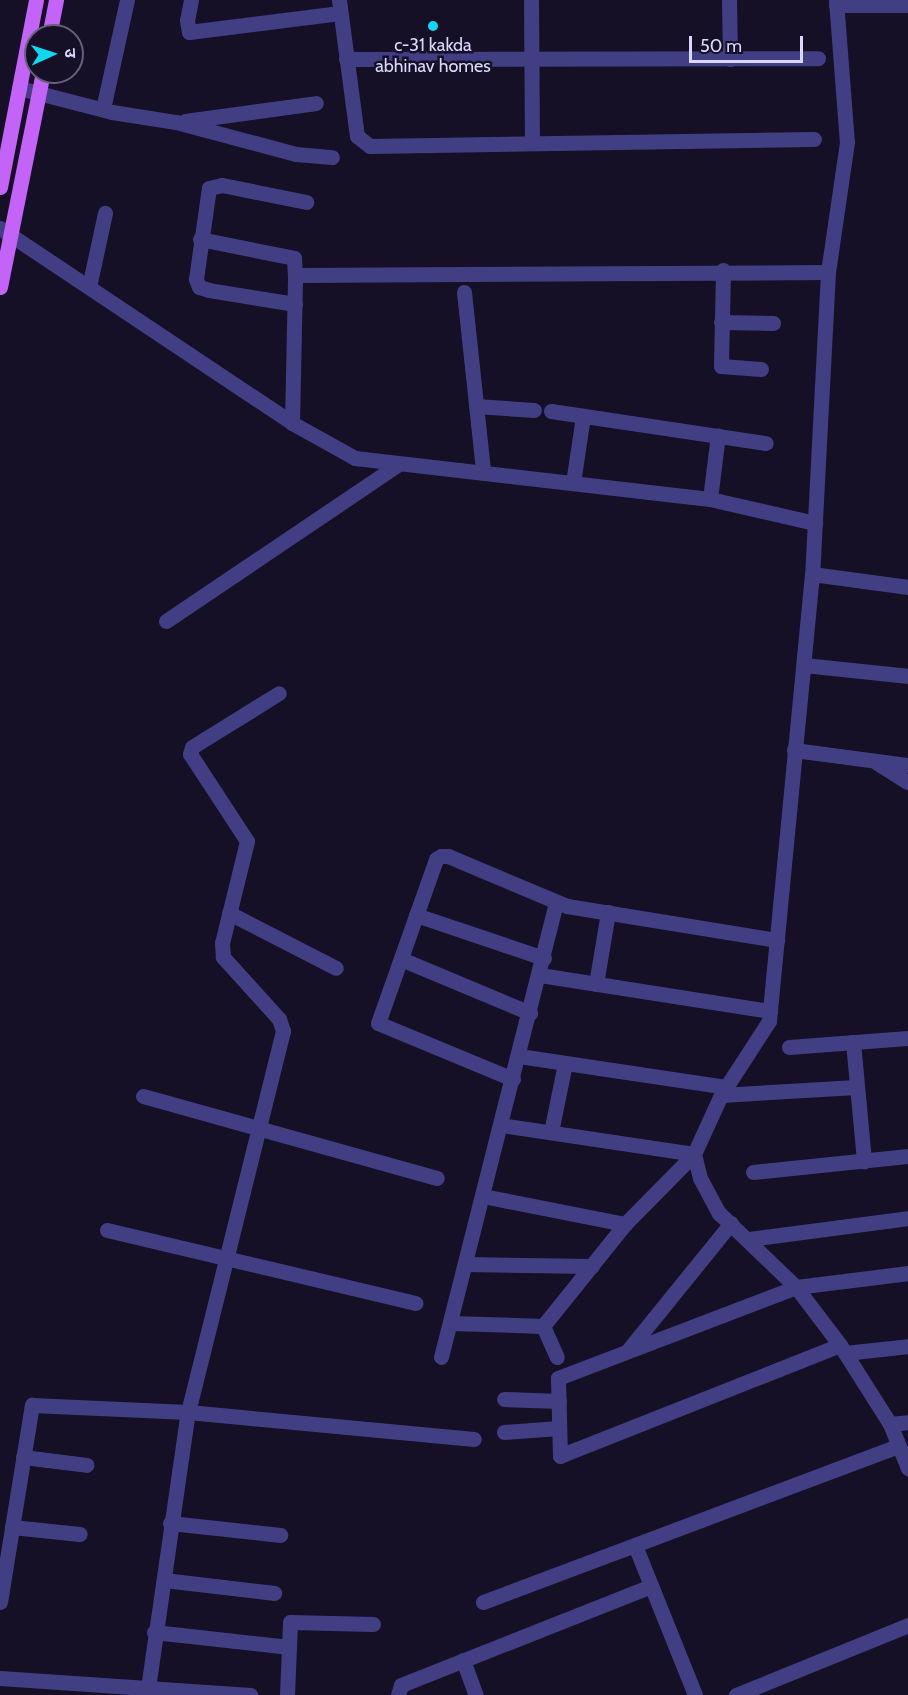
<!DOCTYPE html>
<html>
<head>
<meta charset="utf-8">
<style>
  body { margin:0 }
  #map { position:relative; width:908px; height:1695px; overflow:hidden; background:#151026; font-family:Cabin,"Noto Sans Devanagari",sans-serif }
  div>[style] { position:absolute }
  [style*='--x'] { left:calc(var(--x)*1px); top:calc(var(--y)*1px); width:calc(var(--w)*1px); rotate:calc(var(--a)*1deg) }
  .street>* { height:15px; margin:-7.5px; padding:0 7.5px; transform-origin:7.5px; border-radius:7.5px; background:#423e83 }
  .primary>* { height:15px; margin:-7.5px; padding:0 7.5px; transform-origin:7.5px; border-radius:7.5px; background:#c463f8 }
  .dots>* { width:16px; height:16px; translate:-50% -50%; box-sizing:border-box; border:3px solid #151026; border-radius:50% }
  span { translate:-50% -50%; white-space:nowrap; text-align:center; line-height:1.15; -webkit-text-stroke:5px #151026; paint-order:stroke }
  .poi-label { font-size:18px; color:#dcd7fd }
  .north { position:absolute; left:24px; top:24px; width:60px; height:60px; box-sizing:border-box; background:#151026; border:2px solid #65607c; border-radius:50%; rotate:87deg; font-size:16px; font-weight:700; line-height:24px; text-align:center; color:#dcd7fd }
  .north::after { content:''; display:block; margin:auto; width:21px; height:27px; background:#0cd8f4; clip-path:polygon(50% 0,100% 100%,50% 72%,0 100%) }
  .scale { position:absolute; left:689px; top:36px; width:114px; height:27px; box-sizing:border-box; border:3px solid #dcd7fd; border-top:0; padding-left:8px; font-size:18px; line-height:21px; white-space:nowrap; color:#dcd7fd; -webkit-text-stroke:4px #151026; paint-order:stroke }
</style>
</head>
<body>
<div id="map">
  <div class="street">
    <i style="--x:191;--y:0;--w:20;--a:101"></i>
    <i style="--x:187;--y:20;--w:12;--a:81"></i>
    <i style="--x:189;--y:32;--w:152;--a:-7.2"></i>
    <i style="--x:339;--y:0;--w:137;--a:82.5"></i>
    <i style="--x:357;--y:136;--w:16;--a:38"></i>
    <i style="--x:370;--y:146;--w:444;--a:-0.9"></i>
    <i style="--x:531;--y:0;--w:141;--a:89.6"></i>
    <i style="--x:729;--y:0;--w:59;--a:89"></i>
    <i style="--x:836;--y:0;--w:142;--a:85.6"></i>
    <i style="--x:847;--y:142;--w:131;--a:98.3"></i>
    <i style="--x:828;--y:272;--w:302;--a:93"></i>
    <i style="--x:812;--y:574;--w:449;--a:95.5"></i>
    <i style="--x:769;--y:1021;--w:88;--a:123"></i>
    <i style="--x:721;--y:1095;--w:65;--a:114.6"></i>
    <i style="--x:694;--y:1154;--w:25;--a:76"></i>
    <i style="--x:700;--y:1178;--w:40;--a:62"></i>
    <i style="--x:719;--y:1213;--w:107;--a:43.9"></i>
    <i style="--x:796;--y:1287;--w:73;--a:52.8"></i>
    <i style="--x:840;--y:1345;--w:93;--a:57.7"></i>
    <i style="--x:890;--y:1424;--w:48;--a:67.8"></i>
    <i style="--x:836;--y:5;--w:72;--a:0"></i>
    <i style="--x:346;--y:59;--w:472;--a:-0.1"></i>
    <i style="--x:19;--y:88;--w:96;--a:14.5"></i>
    <i style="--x:112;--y:112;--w:65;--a:8.9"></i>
    <i style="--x:176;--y:122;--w:124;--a:14.9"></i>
    <i style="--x:296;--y:154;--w:36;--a:5"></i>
    <i style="--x:103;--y:109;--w:112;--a:-77.6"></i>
    <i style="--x:185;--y:121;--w:132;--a:-7.8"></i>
    <i style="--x:0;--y:228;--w:351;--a:33.7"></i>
    <i style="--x:292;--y:423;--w:72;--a:29.1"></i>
    <i style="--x:355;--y:458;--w:357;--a:6.6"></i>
    <i style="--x:710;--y:499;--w:108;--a:12.9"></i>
    <i style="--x:200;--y:239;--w:96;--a:11.4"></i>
    <i style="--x:294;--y:258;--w:17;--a:87"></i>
    <i style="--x:723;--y:270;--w:96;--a:91.2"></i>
    <i style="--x:721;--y:366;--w:40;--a:4.3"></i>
    <i style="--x:89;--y:287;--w:76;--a:-77.8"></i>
    <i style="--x:464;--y:292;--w:179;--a:83.9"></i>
    <i style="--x:295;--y:304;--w:87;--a:-170.8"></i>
    <i style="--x:209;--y:290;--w:10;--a:-163"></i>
    <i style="--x:199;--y:287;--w:9;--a:-111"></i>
    <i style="--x:196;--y:279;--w:92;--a:-81.9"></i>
    <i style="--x:209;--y:188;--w:13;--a:-13"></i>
    <i style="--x:222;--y:185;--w:86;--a:11.4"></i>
    <i style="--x:721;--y:322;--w:52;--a:1.1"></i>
    <i style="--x:476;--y:406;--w:58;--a:3.9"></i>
    <i style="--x:551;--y:411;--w:217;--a:8.5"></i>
    <i style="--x:292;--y:423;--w:148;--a:-88.8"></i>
    <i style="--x:295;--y:275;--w:533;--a:-0.32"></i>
    <i style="--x:573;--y:483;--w:68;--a:-81.5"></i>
    <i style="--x:710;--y:499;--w:64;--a:-82.9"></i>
    <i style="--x:812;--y:574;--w:97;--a:7.7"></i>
    <i style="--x:166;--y:621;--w:281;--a:-34"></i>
    <i style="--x:804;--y:665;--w:105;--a:6"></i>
    <i style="--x:794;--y:750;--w:115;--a:7.5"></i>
    <i style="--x:877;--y:763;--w:36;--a:32"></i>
    <i style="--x:229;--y:913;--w:120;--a:27.2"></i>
    <i style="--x:416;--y:915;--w:135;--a:18.6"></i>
    <i style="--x:401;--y:959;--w:140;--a:22.7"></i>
    <i style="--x:540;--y:975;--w:233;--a:8.9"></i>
    <i style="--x:596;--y:984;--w:73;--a:-80.5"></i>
    <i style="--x:853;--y:1042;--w:120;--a:84.7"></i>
    <i style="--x:789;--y:1047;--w:119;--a:-4.3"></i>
    <i style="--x:519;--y:1056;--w:209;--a:8.5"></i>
    <i style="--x:513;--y:1079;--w:146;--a:-157.5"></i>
    <i style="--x:378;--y:1023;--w:174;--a:-70.5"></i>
    <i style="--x:436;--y:859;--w:6;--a:-31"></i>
    <i style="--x:441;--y:856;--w:7;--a:0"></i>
    <i style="--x:448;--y:856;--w:129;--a:22.8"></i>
    <i style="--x:567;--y:906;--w:213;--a:9.2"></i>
    <i style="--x:721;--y:1095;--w:135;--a:-3.4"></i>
    <i style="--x:143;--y:1096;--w:305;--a:15.6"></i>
    <i style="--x:501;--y:1125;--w:195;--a:8.5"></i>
    <i style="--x:551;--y:1132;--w:70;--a:-78.5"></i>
    <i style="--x:753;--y:1172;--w:156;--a:-5.9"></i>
    <i style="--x:483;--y:1196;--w:145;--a:11.2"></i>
    <i style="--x:107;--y:1230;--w:317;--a:13.3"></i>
    <i style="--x:749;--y:1239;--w:160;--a:-7.5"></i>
    <i style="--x:465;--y:1264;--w:127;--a:0.9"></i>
    <i style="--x:450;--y:1323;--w:93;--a:1.8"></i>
    <i style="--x:543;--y:1326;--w:131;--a:-51.2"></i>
    <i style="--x:625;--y:1224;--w:98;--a:-45.4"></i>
    <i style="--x:543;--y:1326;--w:34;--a:66"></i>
    <i style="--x:840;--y:1345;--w:301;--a:158.4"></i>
    <i style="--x:560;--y:1456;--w:78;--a:-91.5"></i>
    <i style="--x:558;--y:1378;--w:255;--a:-20.9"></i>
    <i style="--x:796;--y:1287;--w:113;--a:-7.1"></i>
    <i style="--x:629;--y:1349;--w:162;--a:-51"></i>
    <i style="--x:845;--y:1353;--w:63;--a:-6.3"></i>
    <i style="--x:441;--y:1357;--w:468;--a:-75.8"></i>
    <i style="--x:504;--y:1399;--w:55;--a:2.1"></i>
    <i style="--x:890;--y:1424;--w:18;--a:-6"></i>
    <i style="--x:504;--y:1432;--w:55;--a:-4.2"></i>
    <i style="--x:23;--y:1457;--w:64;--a:7.1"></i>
    <i style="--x:170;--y:1523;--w:111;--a:6.2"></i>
    <i style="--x:12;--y:1527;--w:68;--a:5.9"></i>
    <i style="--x:636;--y:1548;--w:158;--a:68.1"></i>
    <i style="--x:164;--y:1580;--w:111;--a:6.7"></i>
    <i style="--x:0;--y:1602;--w:200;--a:-80.8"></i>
    <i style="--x:32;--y:1405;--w:156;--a:2.6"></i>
    <i style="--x:188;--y:1412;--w:287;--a:5.4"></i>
    <i style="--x:483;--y:1602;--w:443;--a:-20.6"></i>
    <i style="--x:154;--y:1632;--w:136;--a:6.3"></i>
    <i style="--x:463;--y:1660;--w:37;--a:70"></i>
    <i style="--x:0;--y:1678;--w:251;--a:3.9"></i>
    <i style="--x:147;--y:1695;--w:286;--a:-81.8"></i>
    <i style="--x:188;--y:1412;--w:393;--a:-76"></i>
    <i style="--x:283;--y:1031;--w:13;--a:-108"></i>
    <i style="--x:279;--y:1019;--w:84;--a:-132.1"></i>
    <i style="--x:223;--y:957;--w:14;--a:-94"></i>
    <i style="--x:222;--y:943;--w:105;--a:-76.2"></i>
    <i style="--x:247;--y:841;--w:104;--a:-123.2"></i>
    <i style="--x:190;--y:754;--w:7;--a:-74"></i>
    <i style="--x:192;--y:747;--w:102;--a:-31.8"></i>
    <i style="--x:287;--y:1695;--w:73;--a:-87.6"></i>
    <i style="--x:290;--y:1622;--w:83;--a:1.4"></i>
    <i style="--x:398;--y:1695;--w:10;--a:-73"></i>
    <i style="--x:401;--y:1685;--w:269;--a:-21.6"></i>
    <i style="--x:736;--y:1695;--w:186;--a:-22.1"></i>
  </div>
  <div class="primary">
    <i style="--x:49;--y:36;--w:37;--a:-79"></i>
    <i style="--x:0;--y:187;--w:190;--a:-79.1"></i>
    <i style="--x:0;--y:287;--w:219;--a:-78.7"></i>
  </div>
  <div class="dots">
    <i style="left:433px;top:26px;background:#0cd8f4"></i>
  </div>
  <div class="poi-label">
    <span style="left:433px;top:56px">c-31 kakda<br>abhinav homes</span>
  </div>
  <div class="north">उ</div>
  <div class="scale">50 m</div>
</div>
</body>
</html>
